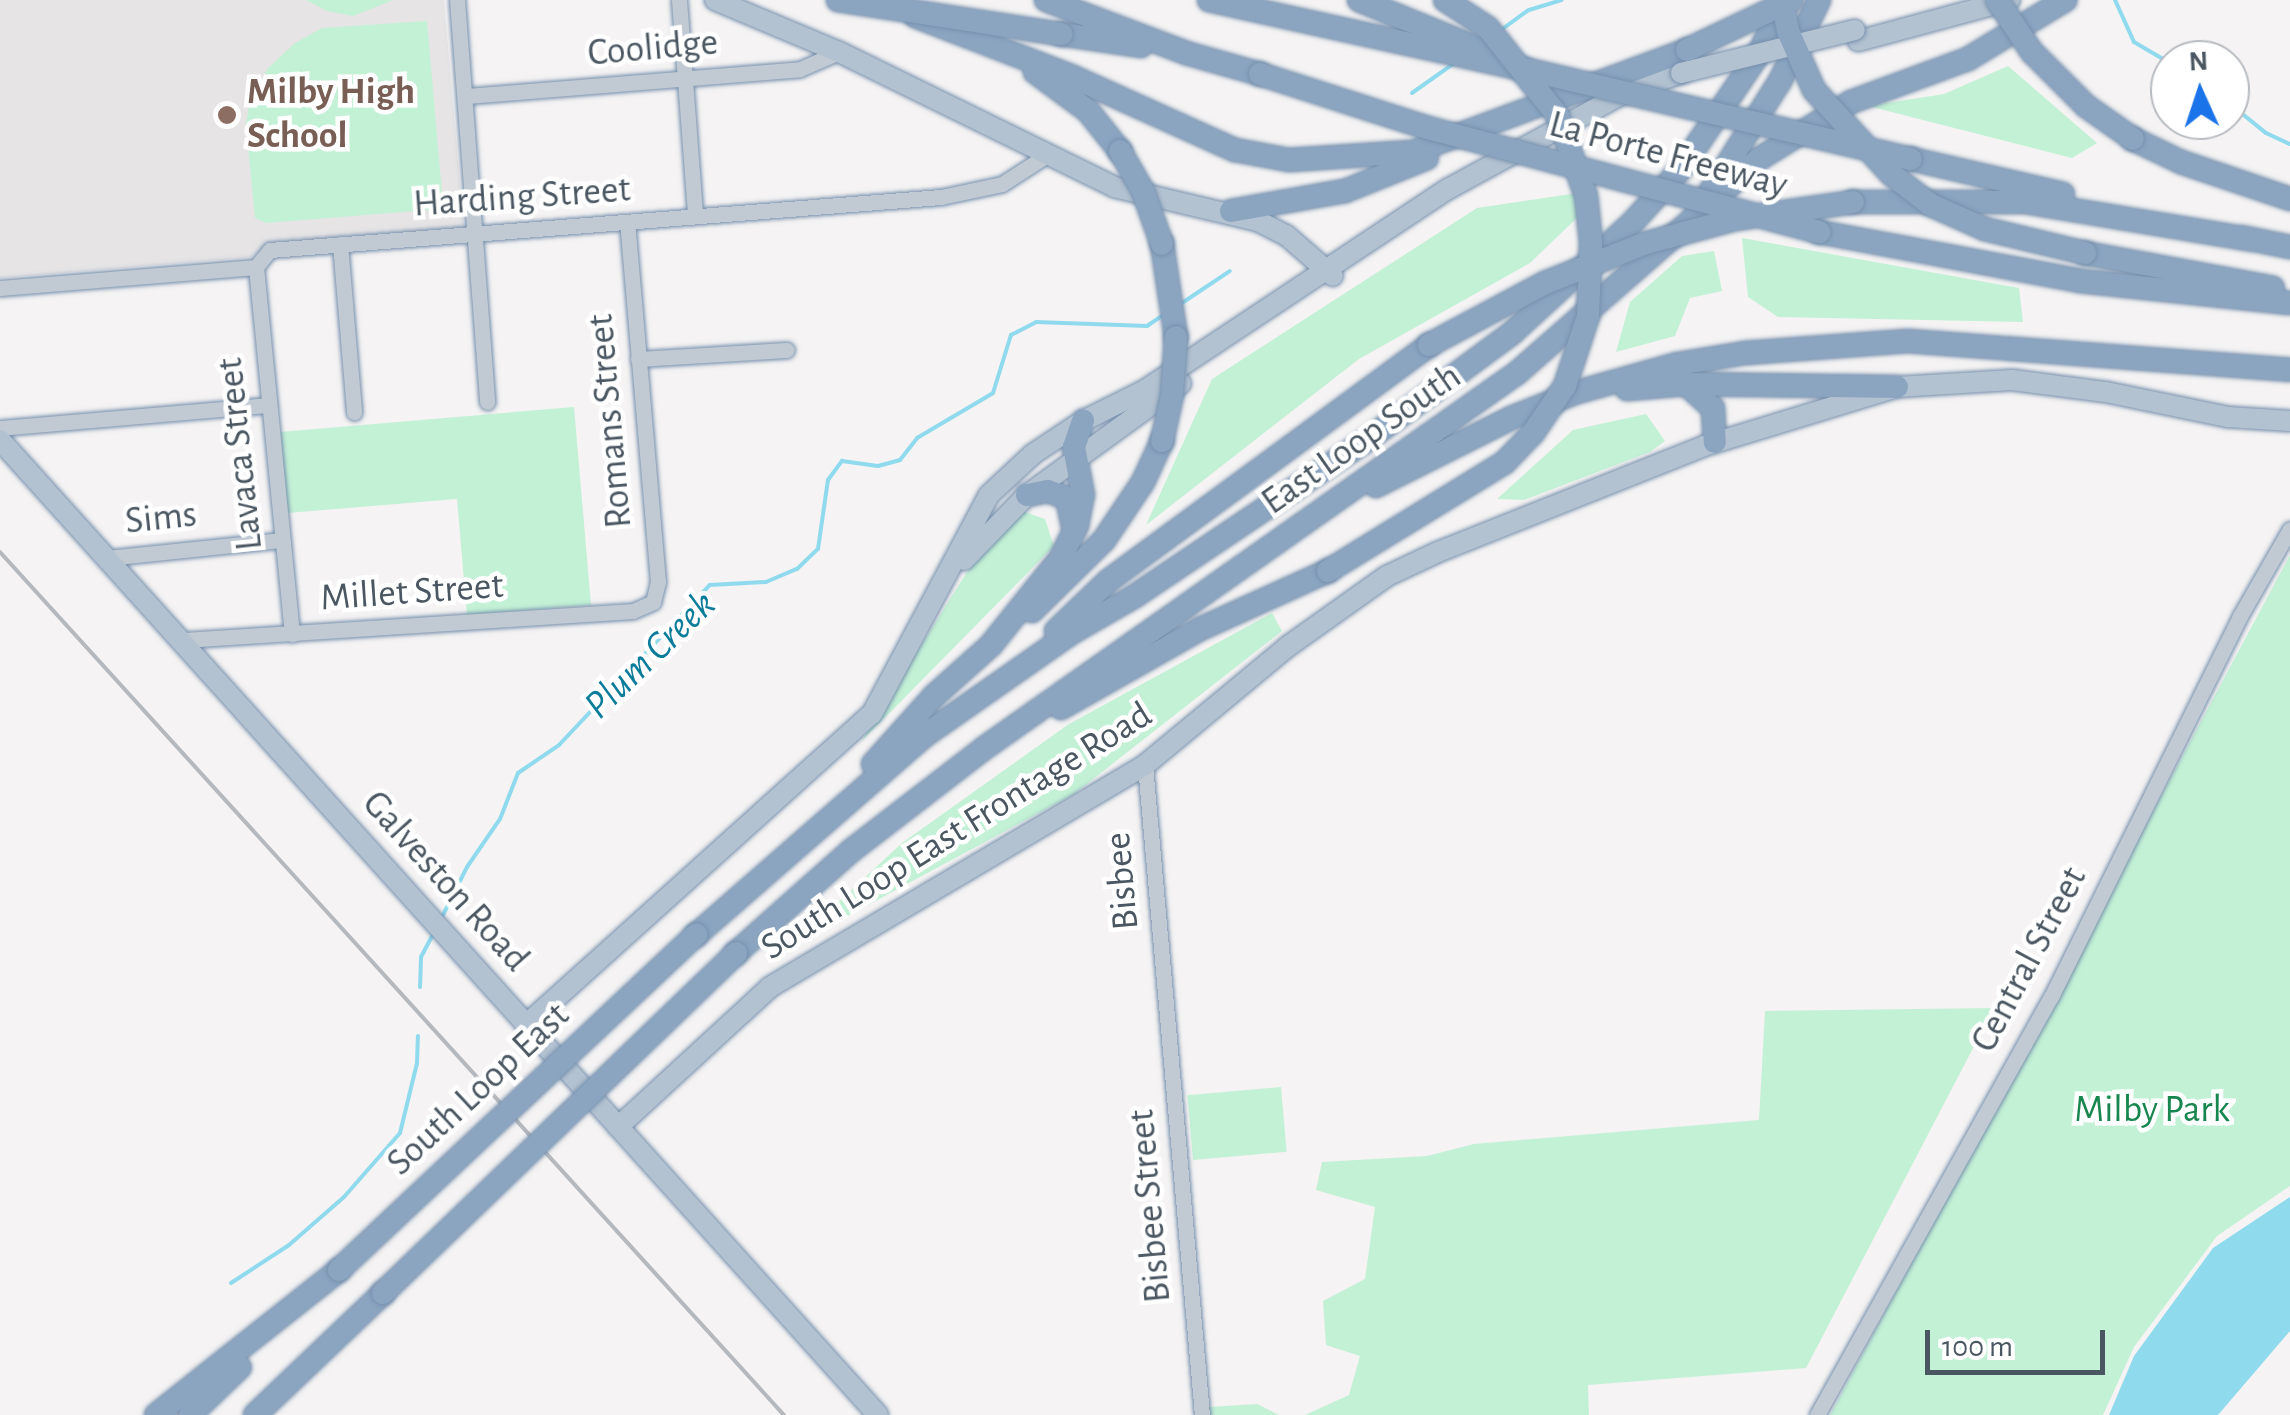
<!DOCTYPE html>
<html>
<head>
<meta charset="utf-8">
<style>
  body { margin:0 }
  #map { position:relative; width:2290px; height:1415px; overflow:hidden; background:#f5f3f3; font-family:"Alegreya Sans",sans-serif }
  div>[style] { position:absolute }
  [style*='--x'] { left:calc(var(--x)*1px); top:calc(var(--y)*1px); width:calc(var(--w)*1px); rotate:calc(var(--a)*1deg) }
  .education>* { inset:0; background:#e6e4e5 }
  .green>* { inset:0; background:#c3f1d5; transform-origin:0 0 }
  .water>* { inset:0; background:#90daee }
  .stream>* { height:4px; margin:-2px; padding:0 2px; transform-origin:2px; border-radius:2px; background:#90daee }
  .roads { filter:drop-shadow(0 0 2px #7690ad) drop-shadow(0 0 2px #7690ad) }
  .minor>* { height:15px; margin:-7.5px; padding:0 7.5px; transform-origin:7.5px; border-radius:7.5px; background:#c1cad2 }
  .major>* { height:20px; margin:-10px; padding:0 10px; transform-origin:10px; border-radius:10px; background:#b3c2d1 }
  .highway>* { height:22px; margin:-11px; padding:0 11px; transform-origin:11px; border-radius:11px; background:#8ba5c1 }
  .rail>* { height:4px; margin:-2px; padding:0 2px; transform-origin:2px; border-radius:2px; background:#b5b8bd }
  .bridges { filter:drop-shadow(0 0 2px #7690ad) drop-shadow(0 0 2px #7690ad) }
  .major-bridge>* { height:20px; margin:-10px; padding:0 10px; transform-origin:10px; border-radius:10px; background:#b3c2d1 }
  .highway-bridge>* { height:22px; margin:-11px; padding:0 11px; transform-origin:11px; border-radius:11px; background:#8ba5c1 }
  .dots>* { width:28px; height:28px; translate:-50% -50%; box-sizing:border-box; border:5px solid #fff; border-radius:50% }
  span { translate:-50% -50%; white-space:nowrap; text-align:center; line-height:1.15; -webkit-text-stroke:9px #fff; paint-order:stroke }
  .street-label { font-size:38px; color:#4a5661 }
  .education-label { font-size:38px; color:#785e54; font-weight:700 }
  .left { translate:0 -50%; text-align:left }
  .park-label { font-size:38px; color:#17864f }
  .water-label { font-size:40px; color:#0c7c9b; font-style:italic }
  .north { position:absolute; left:2150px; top:40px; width:100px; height:100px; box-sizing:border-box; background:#fff; border:2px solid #b7bbc0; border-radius:50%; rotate:357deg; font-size:28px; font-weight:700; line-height:40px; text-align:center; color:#4a5661 }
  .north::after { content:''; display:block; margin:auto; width:35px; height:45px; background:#1a73e8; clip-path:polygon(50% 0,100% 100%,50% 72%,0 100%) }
  .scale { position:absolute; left:1925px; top:1330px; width:180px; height:45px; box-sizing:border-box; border:5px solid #4a5661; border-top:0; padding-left:12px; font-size:30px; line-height:35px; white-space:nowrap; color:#4a5661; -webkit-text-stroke:8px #fff; paint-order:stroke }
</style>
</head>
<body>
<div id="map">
  <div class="education">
    <i style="clip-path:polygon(0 0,444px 0,464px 231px,267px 245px,252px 257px,0 278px)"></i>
  </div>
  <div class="green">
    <i style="clip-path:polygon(306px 0,393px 0,353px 16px,327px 11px)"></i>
    <i style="clip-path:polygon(427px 21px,442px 193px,428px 210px,266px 223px,255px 218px,246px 125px,249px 106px,268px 68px,295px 43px,322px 28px)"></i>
    <i style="clip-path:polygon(2008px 66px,2097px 143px,2072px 158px,1868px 106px,1944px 94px)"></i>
    <i style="clip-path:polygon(1584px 192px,1582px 213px,1530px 263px,1359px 359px,1146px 525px,1212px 379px,1477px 208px)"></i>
    <i style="clip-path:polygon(1742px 238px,2019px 288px,2023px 322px,1778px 317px,1748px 297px)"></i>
    <i style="clip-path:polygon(1714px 251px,1722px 291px,1690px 298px,1675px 336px,1616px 352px,1630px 302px,1682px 256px)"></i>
    <i style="clip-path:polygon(574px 407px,591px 605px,467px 615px,457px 499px,287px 513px,280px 432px)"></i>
    <i style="clip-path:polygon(1646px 414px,1665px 441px,1650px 452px,1524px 500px,1497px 499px,1573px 430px)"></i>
    <i style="clip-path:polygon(1022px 511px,1045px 519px,1054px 546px,861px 742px,980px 551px)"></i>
    <i style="clip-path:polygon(2290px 555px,2290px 1186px,2217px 1236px,2134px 1347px,2103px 1415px,1830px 1415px)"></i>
    <i style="clip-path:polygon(1272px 613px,1282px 631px,1074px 794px,790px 947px,902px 843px,1069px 724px)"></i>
    <i style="clip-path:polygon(1994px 1008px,1806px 1368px,1588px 1385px,1589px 1415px,1305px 1415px,1349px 1395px,1360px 1356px,1326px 1345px,1323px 1301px,1365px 1279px,1375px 1207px,1316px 1190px,1322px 1162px,1427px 1156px,1474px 1144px,1759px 1120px,1765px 1011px)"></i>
    <i style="left:1281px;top:1087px;width:65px;height:94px;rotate:85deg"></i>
    <i style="clip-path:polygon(1257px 1404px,1279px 1415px,1210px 1415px,1209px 1407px)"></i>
  </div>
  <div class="water">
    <i style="clip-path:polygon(2290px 1197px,2290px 1331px,2218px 1415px,2109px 1415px,2134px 1356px,2213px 1248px)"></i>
  </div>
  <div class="stream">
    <i style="--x:2115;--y:0;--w:46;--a:65.7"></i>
    <i style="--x:2134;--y:42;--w:42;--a:30.3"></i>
    <i style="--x:1501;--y:30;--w:34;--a:-36"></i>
    <i style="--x:1529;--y:10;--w:34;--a:-17"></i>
    <i style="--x:1412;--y:93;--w:50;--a:-35.3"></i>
    <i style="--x:2230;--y:104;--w:46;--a:38.9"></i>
    <i style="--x:2266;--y:133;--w:26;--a:25"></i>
    <i style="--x:1179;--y:305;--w:61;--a:-33.7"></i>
    <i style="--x:442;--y:917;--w:56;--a:-63.4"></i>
    <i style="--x:467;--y:867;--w:58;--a:-55.5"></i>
    <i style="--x:500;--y:819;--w:49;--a:-68.6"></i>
    <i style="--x:518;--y:773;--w:50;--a:-34.3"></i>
    <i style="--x:559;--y:745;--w:220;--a:-46.7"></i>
    <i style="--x:710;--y:585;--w:56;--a:-3.1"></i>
    <i style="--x:766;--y:582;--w:34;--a:-23"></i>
    <i style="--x:797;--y:569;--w:29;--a:-44"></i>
    <i style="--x:818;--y:549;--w:70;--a:-81.8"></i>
    <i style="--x:828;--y:480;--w:24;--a:-54"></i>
    <i style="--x:842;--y:461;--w:36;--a:8"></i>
    <i style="--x:878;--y:466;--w:23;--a:-15"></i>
    <i style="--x:900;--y:460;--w:28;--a:-52"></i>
    <i style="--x:917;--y:438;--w:88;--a:-30.6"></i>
    <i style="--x:993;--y:393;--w:61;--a:-72.8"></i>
    <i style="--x:1011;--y:335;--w:28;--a:-27"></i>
    <i style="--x:1036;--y:322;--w:111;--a:2.1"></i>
    <i style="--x:1147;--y:326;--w:18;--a:-34"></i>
    <i style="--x:420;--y:987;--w:30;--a:-88"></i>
    <i style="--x:421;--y:957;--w:26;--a:-62"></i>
    <i style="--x:231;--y:1283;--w:69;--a:-33.2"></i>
    <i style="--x:289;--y:1245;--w:73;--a:-41.1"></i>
    <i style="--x:344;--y:1197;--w:85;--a:-48.8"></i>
    <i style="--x:400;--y:1133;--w:72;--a:-76.3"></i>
    <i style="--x:417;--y:1063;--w:27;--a:-88"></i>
  </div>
  <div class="roads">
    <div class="minor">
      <i style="--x:457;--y:0;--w:403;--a:85.7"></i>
      <i style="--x:679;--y:0;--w:216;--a:85.7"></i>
      <i style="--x:467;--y:96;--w:334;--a:-4.6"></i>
      <i style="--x:800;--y:69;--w:43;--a:-23.6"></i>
      <i style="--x:340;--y:244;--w:169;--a:85.2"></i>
      <i style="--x:256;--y:267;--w:369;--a:84.4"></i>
      <i style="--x:0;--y:288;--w:257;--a:-4.7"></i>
      <i style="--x:256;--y:267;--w:22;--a:-51"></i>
      <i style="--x:270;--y:250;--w:673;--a:-4.52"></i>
      <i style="--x:941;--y:197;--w:62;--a:-12"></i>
      <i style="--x:1002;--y:184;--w:54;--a:-32.8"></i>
      <i style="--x:638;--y:359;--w:149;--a:-3.5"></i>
      <i style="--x:0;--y:428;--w:269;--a:-4.9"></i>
      <i style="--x:107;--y:558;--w:176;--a:-5.9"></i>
      <i style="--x:184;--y:640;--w:450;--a:-3.7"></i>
      <i style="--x:633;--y:611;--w:22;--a:-24"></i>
      <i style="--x:653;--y:602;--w:21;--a:-76"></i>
      <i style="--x:658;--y:582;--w:359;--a:-94.9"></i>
      <i style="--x:1145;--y:765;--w:652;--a:84.99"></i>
      <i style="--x:1817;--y:1415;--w:479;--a:-60.8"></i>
      <i style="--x:2051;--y:997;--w:425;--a:-63.6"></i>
      <i style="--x:2240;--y:616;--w:100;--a:-60.1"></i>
    </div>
    <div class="major">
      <i style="--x:715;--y:0;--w:134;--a:22.8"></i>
      <i style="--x:839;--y:52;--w:306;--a:26.1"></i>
      <i style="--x:1114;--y:187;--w:148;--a:13.3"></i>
      <i style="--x:1258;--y:221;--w:31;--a:27"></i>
      <i style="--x:1286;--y:235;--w:62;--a:41.1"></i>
      <i style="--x:1858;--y:41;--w:157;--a:-15.1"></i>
      <i style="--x:0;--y:440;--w:1312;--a:48"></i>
      <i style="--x:964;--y:560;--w:91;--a:-45.9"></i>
      <i style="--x:1027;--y:495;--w:190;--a:-36"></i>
      <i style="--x:526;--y:1025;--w:465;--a:-42"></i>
      <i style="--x:872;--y:714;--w:248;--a:-61.9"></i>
      <i style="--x:989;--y:495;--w:60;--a:-43"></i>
      <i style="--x:1033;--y:454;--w:60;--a:-33.4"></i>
      <i style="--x:1083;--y:421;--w:69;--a:-26.6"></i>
      <i style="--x:1145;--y:390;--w:364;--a:-33.6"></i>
      <i style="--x:1448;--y:189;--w:198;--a:-28.6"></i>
      <i style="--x:1622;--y:94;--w:63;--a:-19.6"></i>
      <i style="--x:618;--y:1127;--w:207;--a:-42.6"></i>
      <i style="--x:770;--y:987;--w:436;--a:-30.6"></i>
      <i style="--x:1145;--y:765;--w:185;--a:-39.7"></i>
      <i style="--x:1287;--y:647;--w:123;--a:-35.4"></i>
      <i style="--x:1387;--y:576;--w:56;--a:-25.2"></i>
      <i style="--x:1438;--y:552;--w:286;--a:-21.7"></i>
      <i style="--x:1704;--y:446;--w:202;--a:-17"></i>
      <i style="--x:1897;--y:387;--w:115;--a:-3.5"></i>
      <i style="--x:2012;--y:380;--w:95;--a:7.3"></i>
      <i style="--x:2106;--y:392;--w:125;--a:11.6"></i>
      <i style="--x:2228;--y:417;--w:62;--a:3.7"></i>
    </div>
    <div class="highway">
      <i style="--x:1046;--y:0;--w:150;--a:20.7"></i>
      <i style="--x:1186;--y:53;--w:77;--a:15.8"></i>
      <i style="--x:1209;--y:0;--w:322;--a:12.4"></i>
      <i style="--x:1359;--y:0;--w:135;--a:22.2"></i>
      <i style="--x:915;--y:16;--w:169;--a:21.1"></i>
      <i style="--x:1073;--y:77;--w:178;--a:24.3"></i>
      <i style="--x:1235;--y:150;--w:55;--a:10.5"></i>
      <i style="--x:1289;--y:160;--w:124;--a:-3.7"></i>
      <i style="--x:1413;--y:152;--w:292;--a:-20.4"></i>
      <i style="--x:1061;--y:34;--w:81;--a:8.5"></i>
      <i style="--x:1035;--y:72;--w:66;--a:36.3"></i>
      <i style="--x:1088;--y:111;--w:51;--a:51.3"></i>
      <i style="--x:2133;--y:139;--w:53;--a:25.6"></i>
      <i style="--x:2181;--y:162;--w:115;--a:18.7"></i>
      <i style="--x:1911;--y:159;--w:156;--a:13"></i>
      <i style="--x:1714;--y:200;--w:61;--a:-42.3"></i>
      <i style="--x:1759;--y:159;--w:108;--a:-31.8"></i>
      <i style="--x:1851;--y:102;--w:125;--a:-20.2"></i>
      <i style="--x:1968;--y:59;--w:114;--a:-31.3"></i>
      <i style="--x:1853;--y:202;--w:172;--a:0"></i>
      <i style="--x:2025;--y:202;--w:233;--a:9.4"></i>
      <i style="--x:1231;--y:211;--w:116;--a:-10"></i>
      <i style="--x:1345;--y:191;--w:88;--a:-21.9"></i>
      <i style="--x:1819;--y:232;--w:266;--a:10.6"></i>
      <i style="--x:2080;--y:281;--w:211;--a:6"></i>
      <i style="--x:2241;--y:237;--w:50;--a:11.5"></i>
      <i style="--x:1162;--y:244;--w:94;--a:81.4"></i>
      <i style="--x:2085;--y:253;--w:191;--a:10.5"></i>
      <i style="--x:1686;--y:384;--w:36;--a:42"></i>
      <i style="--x:1713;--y:408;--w:34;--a:87"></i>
      <i style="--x:1627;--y:389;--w:59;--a:-4.8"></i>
      <i style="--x:1686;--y:384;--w:211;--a:0.8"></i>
      <i style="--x:1376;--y:486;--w:151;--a:-26.7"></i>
      <i style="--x:1511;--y:418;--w:68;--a:-21.6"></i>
      <i style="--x:1574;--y:393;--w:108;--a:-15.6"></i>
      <i style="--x:1678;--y:364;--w:68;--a:-9.3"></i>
      <i style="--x:1745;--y:353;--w:163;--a:-4.2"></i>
      <i style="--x:1908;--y:341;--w:383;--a:4.3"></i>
      <i style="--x:1027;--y:495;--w:21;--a:-11"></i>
      <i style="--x:1048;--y:491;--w:20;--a:20"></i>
      <i style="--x:1067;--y:498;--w:30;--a:78"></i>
      <i style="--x:1032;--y:611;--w:101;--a:-44.6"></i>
      <i style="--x:1104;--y:540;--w:70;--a:-56.1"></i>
      <i style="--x:1143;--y:482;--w:45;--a:-65.1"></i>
      <i style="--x:1056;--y:631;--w:72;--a:-43.9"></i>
      <i style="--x:1108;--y:581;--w:398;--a:-36.3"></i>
      <i style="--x:1061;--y:708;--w:160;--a:-29.6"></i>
      <i style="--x:1200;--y:629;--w:141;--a:-24.4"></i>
      <i style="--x:873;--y:764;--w:91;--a:-48.1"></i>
      <i style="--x:934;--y:696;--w:76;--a:-41.8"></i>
      <i style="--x:991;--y:645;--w:110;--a:-51.3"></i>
      <i style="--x:1060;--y:559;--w:38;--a:-63"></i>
      <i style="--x:1077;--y:525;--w:31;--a:-79"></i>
      <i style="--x:1083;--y:495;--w:49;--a:-100.6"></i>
      <i style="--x:1074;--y:447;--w:28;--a:-71"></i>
      <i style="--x:696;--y:935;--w:303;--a:-41.1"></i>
      <i style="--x:924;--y:736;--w:179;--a:-35"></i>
      <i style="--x:1071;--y:633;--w:74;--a:-30"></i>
      <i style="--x:1135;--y:596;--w:280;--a:-33.9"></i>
      <i style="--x:1367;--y:440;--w:180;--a:-36.4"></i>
      <i style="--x:1512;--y:333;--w:164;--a:-42.5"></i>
      <i style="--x:1633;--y:222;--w:70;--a:-47.9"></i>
      <i style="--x:1680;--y:170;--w:143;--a:-55.9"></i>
      <i style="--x:1760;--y:52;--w:57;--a:-66.1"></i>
      <i style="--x:736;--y:953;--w:155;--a:-41.6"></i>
      <i style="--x:852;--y:850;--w:165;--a:-37.6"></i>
      <i style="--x:983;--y:749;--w:653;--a:-35.15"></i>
      <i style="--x:1517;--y:373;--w:234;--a:-41.2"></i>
      <i style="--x:1693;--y:219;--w:163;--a:-57.8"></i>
      <i style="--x:1780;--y:81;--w:90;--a:-64.3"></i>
      <i style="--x:156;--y:1415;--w:233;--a:-38.4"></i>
      <i style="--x:190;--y:1415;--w:69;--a:-43.8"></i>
      <i style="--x:255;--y:1415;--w:177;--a:-43.6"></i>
    </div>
  </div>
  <div class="rail">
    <i style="--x:0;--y:552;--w:1166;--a:47.75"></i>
  </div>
  <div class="bridges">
    <div class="major-bridge">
      <i style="--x:1681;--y:73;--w:179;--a:-13.9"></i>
    </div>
    <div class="highway-bridge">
      <i style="--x:838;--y:0;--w:226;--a:8.7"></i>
      <i style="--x:1782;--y:0;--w:32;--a:79"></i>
      <i style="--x:1788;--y:31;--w:64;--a:66.2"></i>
      <i style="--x:1814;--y:90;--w:115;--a:47.5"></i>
      <i style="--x:1892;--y:175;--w:49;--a:37.6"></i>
      <i style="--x:1931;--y:205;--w:59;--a:24"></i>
      <i style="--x:1985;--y:229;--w:103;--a:13.5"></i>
      <i style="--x:1997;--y:0;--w:63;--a:56.1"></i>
      <i style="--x:2032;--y:52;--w:76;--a:45"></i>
      <i style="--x:2086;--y:106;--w:57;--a:35.1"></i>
      <i style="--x:1687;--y:50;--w:116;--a:-25.5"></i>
      <i style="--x:1524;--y:69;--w:397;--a:13.1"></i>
      <i style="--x:1260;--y:74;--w:176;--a:17.8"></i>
      <i style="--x:1428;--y:128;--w:405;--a:14.9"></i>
      <i style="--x:1120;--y:151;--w:46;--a:60.1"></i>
      <i style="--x:1143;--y:191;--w:56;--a:70.3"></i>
      <i style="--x:1429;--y:345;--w:132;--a:-28.1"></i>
      <i style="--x:1545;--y:283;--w:105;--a:-21.7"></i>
      <i style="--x:1643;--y:244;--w:95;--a:-15.2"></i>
      <i style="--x:1735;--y:219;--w:119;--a:-8.2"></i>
      <i style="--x:1162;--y:441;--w:47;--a:-77.7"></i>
      <i style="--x:1172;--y:395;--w:58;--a:-86.1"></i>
      <i style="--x:1328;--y:571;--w:208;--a:-31.6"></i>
      <i style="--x:1505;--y:462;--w:40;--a:-46"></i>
      <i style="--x:1533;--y:433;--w:57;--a:-55.8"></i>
      <i style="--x:1565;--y:386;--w:74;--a:-71.8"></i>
      <i style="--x:1588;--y:316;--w:74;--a:-87.7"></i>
      <i style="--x:1591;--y:242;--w:46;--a:-96.2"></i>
      <i style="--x:1586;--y:196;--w:85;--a:-109.3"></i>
      <i style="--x:1558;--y:116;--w:112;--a:-128.5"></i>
      <i style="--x:1488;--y:28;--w:51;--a:-146.9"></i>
      <i style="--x:339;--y:1270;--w:490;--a:-43.2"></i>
      <i style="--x:383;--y:1293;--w:490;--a:-43.9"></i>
    </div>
  </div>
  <div class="dots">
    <i style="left:227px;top:115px;background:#8d6e63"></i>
  </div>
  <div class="street-label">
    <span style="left:653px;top:49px;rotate:-5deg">Coolidge</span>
    <span style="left:1668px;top:156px;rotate:15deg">La Porte Freeway</span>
    <span style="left:522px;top:198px;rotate:-4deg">Harding Street</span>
    <span style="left:611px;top:421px;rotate:-95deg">Romans Street</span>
    <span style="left:1362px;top:440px;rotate:-35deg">East Loop South</span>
    <span style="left:241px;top:454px;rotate:-96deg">Lavaca Street</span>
    <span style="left:161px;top:519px;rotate:-6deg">Sims</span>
    <span style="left:412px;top:593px;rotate:-4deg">Millet Street</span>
    <span style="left:957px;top:832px;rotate:-32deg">South Loop East Frontage Road</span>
    <span style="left:1123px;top:881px;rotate:-95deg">Bisbee</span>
    <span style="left:445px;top:882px;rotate:48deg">Galveston Road</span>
    <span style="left:2030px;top:960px;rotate:-62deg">Central Street</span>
    <span style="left:479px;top:1090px;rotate:-43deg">South Loop East</span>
    <span style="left:1151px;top:1206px;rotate:-95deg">Bisbee Street</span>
  </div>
  <div class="education-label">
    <span class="left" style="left:247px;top:115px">Milby High<br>School</span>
  </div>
  <div class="park-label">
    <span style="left:2152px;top:1111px">Milby Park</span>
  </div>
  <div class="water-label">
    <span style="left:650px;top:655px;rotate:-44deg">Plum Creek</span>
  </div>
  <div class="north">N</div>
  <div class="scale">100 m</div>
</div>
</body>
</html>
